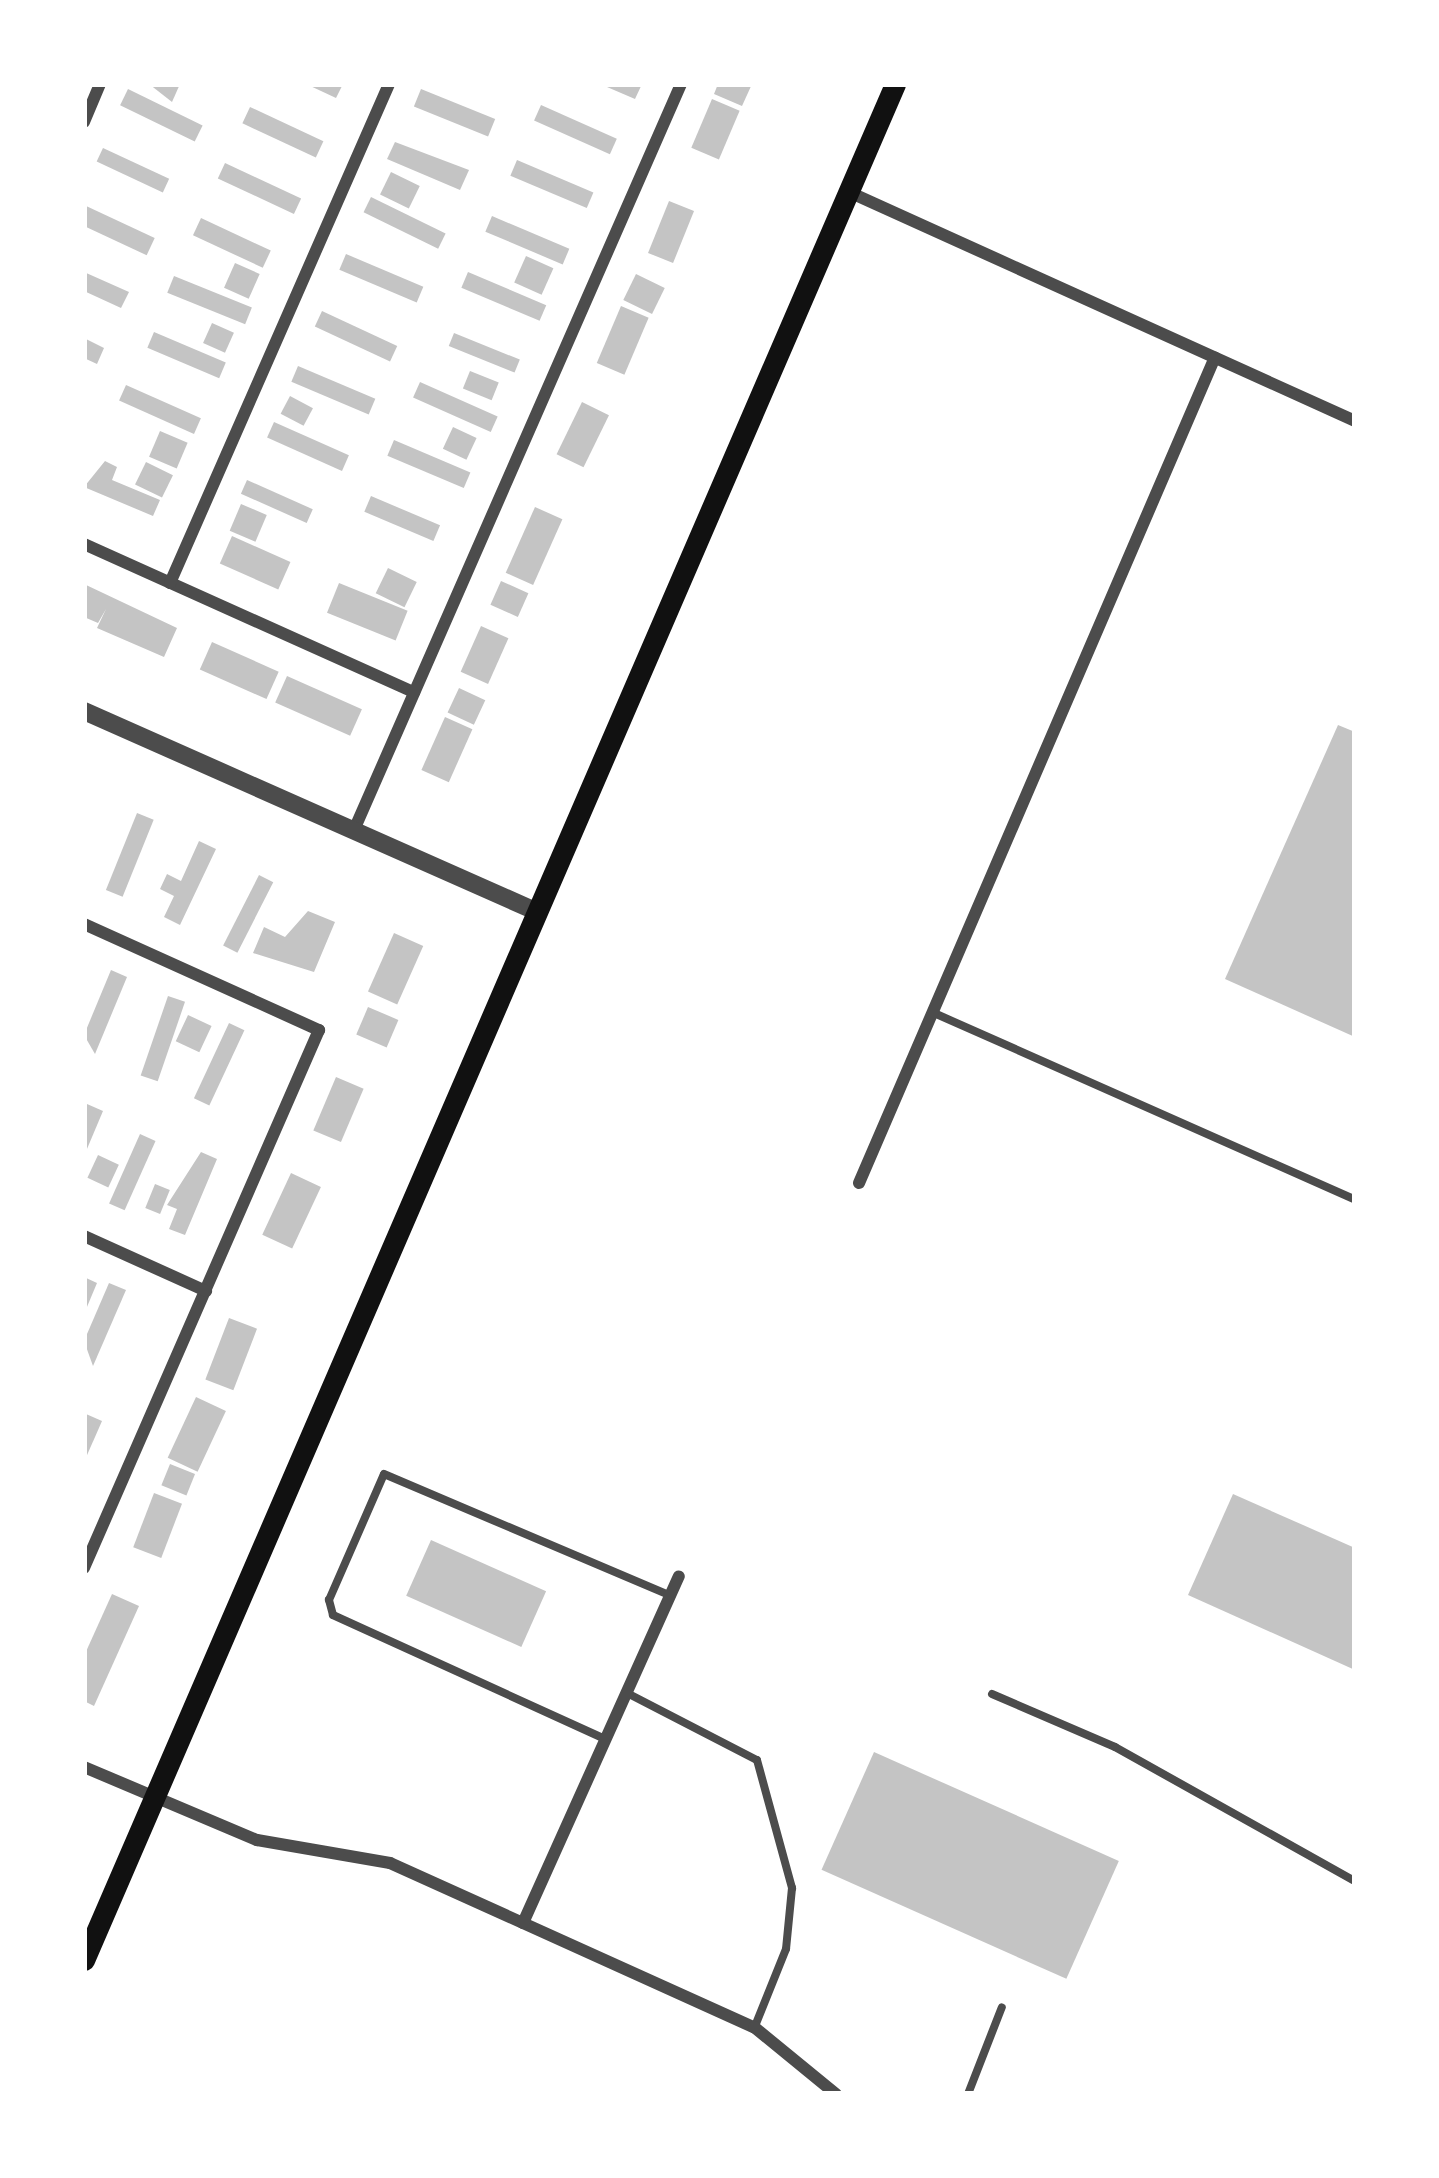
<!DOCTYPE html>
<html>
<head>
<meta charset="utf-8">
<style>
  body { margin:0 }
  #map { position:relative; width:1439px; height:2178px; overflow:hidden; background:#fff; font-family:"Noto Sans",sans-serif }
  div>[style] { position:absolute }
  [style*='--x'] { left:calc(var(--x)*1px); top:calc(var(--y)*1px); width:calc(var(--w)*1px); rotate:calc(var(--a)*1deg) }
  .building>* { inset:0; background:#c4c4c4; transform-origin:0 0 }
  .service>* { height:8px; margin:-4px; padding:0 4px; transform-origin:4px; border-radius:4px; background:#4c4c4c }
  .minor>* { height:12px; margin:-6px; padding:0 6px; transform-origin:6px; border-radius:6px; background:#4c4c4c }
  .tertiary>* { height:18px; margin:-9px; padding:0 9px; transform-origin:9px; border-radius:9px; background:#4c4c4c }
  .secondary>* { height:21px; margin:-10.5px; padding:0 10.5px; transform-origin:10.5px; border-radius:10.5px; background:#111 }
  span { translate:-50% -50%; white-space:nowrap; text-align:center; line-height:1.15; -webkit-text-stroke:12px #fff; paint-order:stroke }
  .frame { position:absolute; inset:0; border:87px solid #fff; pointer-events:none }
</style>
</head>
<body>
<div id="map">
  <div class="building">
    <i style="clip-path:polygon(149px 84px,180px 84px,172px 102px)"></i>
    <i style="clip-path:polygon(306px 84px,343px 84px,336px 98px)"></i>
    <i style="clip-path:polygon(600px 84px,642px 84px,635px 99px)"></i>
    <i style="clip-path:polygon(718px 84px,752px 84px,742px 106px,714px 94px)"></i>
    <i style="left:128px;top:89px;width:83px;height:18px;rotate:26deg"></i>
    <i style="left:421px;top:89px;width:80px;height:19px;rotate:22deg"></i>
    <i style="left:712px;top:99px;width:30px;height:53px;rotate:23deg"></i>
    <i style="left:541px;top:105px;width:83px;height:17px;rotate:24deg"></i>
    <i style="left:250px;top:107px;width:81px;height:18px;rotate:25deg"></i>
    <i style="clip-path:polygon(395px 142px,469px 170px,460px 190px,387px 159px)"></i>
    <i style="left:103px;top:148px;width:73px;height:15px;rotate:25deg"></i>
    <i style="left:517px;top:160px;width:83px;height:17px;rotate:23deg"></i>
    <i style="left:225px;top:163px;width:84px;height:17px;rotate:25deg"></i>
    <i style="left:391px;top:172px;width:32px;height:25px;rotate:26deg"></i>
    <i style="left:371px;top:197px;width:83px;height:17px;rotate:26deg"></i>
    <i style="left:669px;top:201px;width:27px;height:56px;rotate:22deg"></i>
    <i style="left:84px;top:205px;width:78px;height:19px;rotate:25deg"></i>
    <i style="left:492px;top:216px;width:84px;height:17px;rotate:23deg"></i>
    <i style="left:201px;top:218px;width:77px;height:19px;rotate:25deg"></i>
    <i style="left:346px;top:254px;width:84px;height:17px;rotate:23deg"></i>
    <i style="left:526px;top:256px;width:30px;height:29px;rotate:24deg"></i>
    <i style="left:235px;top:263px;width:27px;height:27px;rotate:24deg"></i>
    <i style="clip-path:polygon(84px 272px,129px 292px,121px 308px,84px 291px)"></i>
    <i style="left:468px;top:272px;width:85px;height:17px;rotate:23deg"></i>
    <i style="left:636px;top:274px;width:32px;height:29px;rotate:26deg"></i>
    <i style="left:174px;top:276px;width:84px;height:18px;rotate:22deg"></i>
    <i style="left:621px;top:306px;width:30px;height:62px;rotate:23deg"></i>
    <i style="left:322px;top:311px;width:83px;height:17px;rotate:25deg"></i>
    <i style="left:212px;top:323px;width:24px;height:22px;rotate:24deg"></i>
    <i style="left:154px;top:332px;width:78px;height:17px;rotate:23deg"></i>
    <i style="left:454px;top:333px;width:71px;height:14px;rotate:22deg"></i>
    <i style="clip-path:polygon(84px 338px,104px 348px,97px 364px,84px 358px)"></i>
    <i style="left:298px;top:366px;width:84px;height:17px;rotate:23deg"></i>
    <i style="left:470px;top:371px;width:31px;height:19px;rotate:22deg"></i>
    <i style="left:420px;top:382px;width:85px;height:17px;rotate:24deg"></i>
    <i style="left:126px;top:385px;width:82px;height:17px;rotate:24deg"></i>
    <i style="left:290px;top:396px;width:26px;height:20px;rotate:28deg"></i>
    <i style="left:582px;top:402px;width:30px;height:58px;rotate:26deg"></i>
    <i style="left:274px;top:422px;width:82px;height:17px;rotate:24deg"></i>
    <i style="left:453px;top:427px;width:26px;height:24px;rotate:25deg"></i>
    <i style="left:160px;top:431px;width:30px;height:28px;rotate:23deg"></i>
    <i style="left:394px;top:440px;width:83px;height:17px;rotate:23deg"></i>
    <i style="clip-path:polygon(105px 461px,117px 467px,112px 480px,160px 500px,153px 516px,84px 487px)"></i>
    <i style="left:146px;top:462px;width:30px;height:25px;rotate:26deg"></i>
    <i style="left:247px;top:480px;width:72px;height:15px;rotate:24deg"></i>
    <i style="left:371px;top:496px;width:75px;height:17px;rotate:23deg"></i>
    <i style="left:241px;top:504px;width:28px;height:29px;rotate:23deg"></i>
    <i style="left:535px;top:507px;width:30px;height:72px;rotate:24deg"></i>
    <i style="left:232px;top:536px;width:64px;height:30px;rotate:24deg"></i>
    <i style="left:388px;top:568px;width:32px;height:28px;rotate:26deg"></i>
    <i style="left:501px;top:581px;width:30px;height:26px;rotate:24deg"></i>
    <i style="left:339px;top:583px;width:74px;height:32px;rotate:22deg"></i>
    <i style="clip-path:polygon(84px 584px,177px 628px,164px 657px,97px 628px,106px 609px,98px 623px,84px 617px)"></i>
    <i style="left:481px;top:626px;width:30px;height:50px;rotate:24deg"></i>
    <i style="left:212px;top:642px;width:73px;height:30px;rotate:24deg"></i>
    <i style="left:287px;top:676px;width:82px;height:29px;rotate:24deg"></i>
    <i style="left:459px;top:688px;width:29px;height:27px;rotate:25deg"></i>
    <i style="left:445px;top:717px;width:30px;height:58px;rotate:24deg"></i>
    <i style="clip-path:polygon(1338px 725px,1355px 732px,1355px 1037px,1225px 979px)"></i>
    <i style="left:137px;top:813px;width:18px;height:83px;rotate:22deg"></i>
    <i style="clip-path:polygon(199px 841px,216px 849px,180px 925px,164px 917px,174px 896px,160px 889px,167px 874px,181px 881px)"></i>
    <i style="left:259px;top:875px;width:16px;height:79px;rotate:27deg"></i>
    <i style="clip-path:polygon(308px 911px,335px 922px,314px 972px,253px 953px,264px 927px,285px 937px)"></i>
    <i style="left:394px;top:933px;width:32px;height:64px;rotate:24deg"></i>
    <i style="clip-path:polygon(111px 970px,127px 977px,95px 1054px,84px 1035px)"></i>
    <i style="left:168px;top:996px;width:18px;height:84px;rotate:19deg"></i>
    <i style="left:368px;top:1007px;width:33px;height:30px;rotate:23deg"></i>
    <i style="left:188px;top:1015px;width:26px;height:29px;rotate:25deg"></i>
    <i style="left:229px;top:1023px;width:17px;height:83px;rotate:25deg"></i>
    <i style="left:336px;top:1077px;width:30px;height:58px;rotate:23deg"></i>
    <i style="clip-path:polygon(87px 1104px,103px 1111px,84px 1156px,84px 1111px)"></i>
    <i style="left:140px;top:1134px;width:17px;height:76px;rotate:24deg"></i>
    <i style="clip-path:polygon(201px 1152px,217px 1159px,185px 1235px,169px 1229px,177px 1209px,167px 1205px)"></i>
    <i style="left:98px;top:1155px;width:23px;height:25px;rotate:25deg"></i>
    <i style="left:291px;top:1173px;width:33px;height:68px;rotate:25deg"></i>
    <i style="left:155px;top:1184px;width:16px;height:26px;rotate:22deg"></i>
    <i style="clip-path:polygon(84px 1277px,97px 1283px,84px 1314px)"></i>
    <i style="clip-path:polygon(109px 1283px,126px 1290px,93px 1366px,84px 1341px)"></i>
    <i style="left:229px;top:1318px;width:30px;height:66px;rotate:21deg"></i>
    <i style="left:196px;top:1397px;width:33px;height:67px;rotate:25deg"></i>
    <i style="clip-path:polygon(86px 1414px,102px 1421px,84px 1462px,84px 1418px)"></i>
    <i style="left:170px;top:1464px;width:27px;height:23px;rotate:22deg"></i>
    <i style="left:154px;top:1493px;width:30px;height:58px;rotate:21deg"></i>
    <i style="clip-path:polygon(1233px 1494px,1355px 1548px,1355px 1670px,1188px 1595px)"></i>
    <i style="left:431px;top:1540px;width:126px;height:61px;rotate:24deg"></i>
    <i style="clip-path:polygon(112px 1594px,139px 1606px,94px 1706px,84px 1701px,84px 1656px)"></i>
    <i style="left:874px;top:1752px;width:268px;height:129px;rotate:24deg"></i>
  </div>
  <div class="service">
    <i style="--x:934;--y:1013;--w:461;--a:23.9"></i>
    <i style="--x:627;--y:1693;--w:146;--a:27.3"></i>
    <i style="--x:757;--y:1760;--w:133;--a:74.7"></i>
    <i style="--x:792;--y:1888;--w:61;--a:95.6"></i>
    <i style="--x:786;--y:1949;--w:83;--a:111.9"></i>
    <i style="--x:992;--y:1694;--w:134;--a:23.3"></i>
    <i style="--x:1115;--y:1747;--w:275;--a:29.2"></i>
    <i style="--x:605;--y:1739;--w:299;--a:-155.5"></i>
    <i style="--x:333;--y:1615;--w:16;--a:-105"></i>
    <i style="--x:329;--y:1600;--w:137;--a:-66.4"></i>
    <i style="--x:384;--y:1474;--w:310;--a:23"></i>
    <i style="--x:968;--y:2094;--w:93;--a:-68.7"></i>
  </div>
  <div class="minor">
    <i style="--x:84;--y:122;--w:41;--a:-67.2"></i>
    <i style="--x:849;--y:192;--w:555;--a:24.35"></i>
    <i style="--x:84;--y:544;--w:362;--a:24.2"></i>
    <i style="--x:170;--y:583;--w:545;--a:-66.3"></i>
    <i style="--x:354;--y:830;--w:815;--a:-66.33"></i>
    <i style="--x:84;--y:924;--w:258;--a:24.3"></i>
    <i style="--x:319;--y:1030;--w:587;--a:113.6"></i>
    <i style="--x:859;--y:1183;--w:899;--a:-66.68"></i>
    <i style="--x:84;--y:1236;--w:134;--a:24.3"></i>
    <i style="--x:84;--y:1767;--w:188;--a:22.9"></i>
    <i style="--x:257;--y:1840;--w:135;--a:9.8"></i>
    <i style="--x:390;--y:1863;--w:399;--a:24.3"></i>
    <i style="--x:754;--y:2027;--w:106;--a:39.3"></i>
    <i style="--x:523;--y:1923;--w:380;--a:-65.8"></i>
  </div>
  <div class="tertiary">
    <i style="--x:84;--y:711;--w:494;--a:23.9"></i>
  </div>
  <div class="secondary">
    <i style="--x:84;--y:1960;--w:2044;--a:-66.62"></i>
  </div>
  <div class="frame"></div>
</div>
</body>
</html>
